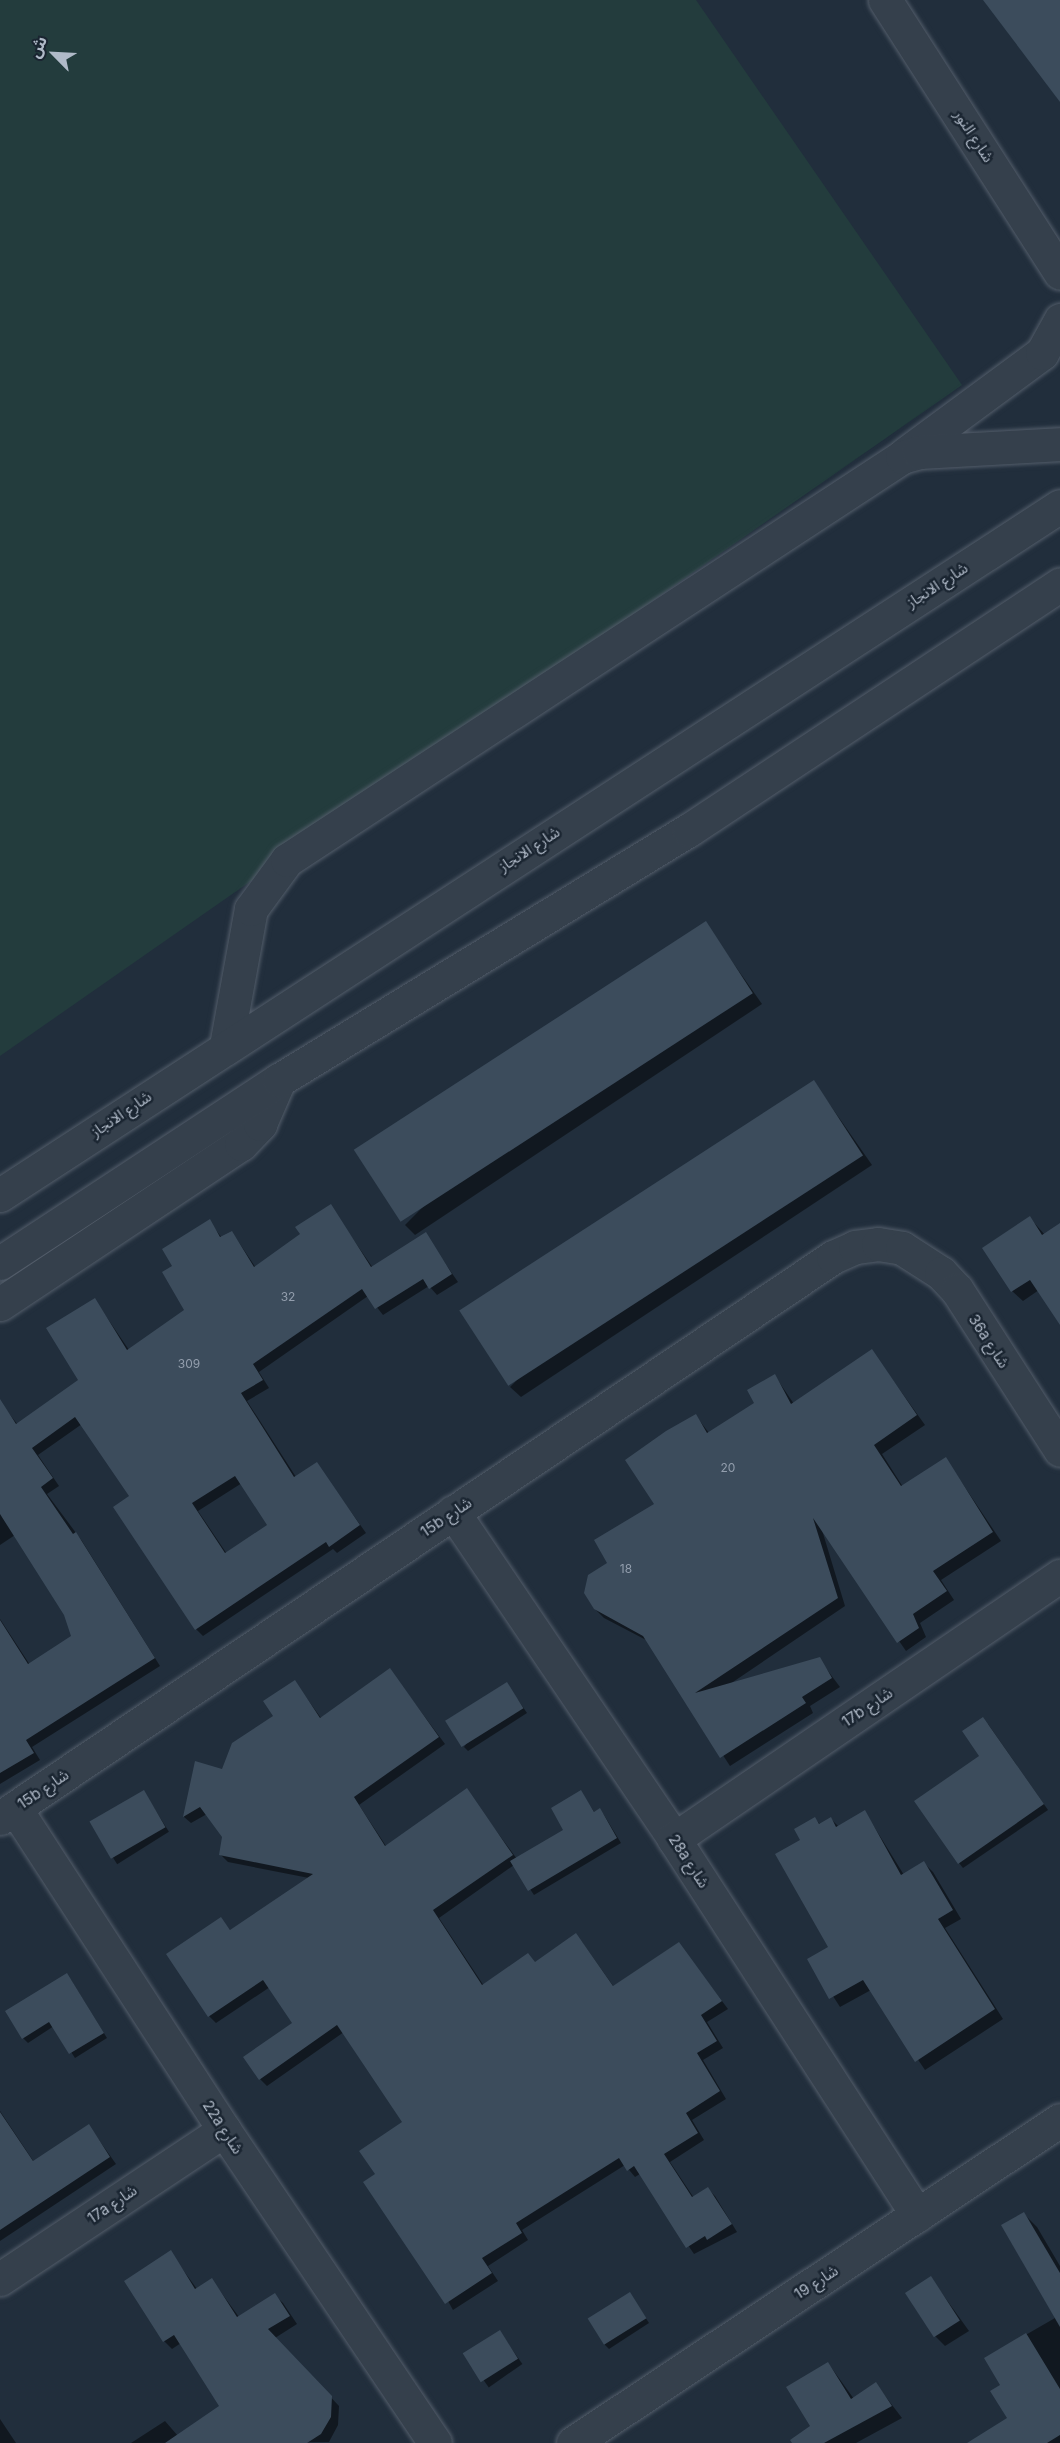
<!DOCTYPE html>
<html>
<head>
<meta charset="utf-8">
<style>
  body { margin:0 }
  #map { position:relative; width:1060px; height:2443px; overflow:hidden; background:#212e3c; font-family:Inter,"Noto Sans Arabic",sans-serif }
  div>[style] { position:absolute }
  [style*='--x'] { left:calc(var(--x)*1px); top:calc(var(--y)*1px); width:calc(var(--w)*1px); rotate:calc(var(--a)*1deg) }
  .green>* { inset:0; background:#233c3d }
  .shadow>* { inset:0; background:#0007; transform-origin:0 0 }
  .building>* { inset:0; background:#3c4c5c; transform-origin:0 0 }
  .roads { filter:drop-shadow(0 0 2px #535d6a) drop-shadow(0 0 2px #535d6a) }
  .minor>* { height:33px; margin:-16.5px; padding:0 16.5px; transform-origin:16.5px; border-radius:16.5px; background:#35404c }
  .tertiary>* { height:33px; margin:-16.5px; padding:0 16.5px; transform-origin:16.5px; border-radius:16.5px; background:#35404c }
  span { translate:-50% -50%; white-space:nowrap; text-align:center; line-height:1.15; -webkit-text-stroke:5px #1a2531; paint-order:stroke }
  .number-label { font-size:12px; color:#939ead }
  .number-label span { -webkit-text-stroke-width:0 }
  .street-label { font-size:15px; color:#b0bac8 }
  .north { position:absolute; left:24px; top:24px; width:60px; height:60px; -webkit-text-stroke:4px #1a2531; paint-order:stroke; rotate:294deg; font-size:16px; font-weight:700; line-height:24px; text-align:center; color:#b0bac8 }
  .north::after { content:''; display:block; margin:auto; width:21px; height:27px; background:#b0bac8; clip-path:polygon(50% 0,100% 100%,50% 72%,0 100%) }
</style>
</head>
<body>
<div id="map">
  <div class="green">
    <i style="clip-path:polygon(0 0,696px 0,962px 385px,0 1056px)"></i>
  </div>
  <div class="shadow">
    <i style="clip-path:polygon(705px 923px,762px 1004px,415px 1235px,405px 1225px)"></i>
    <i style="clip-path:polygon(814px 1082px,872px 1165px,521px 1397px,510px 1387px)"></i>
    <i style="clip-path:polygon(evenodd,330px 1206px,373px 1268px,425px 1234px,458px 1282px,437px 1295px,429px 1286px,383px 1315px,368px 1296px,259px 1372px,269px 1388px,247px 1401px,296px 1477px,317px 1464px,366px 1533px,337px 1553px,333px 1549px,203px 1636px,196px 1629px,131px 1496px,82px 1424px,38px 1455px,59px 1486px,47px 1494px,82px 1541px,160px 1666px,32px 1747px,40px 1760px,0 1784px,0 1619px,30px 1665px,73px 1637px,65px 1614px,15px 1535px,0 1545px,0 1416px,7px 1411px,18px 1425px,80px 1381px,95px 1300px,129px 1350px,186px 1310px,174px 1266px,209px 1221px,222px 1238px,232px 1232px,256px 1268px,302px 1235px,330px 1206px,242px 1483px,269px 1526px,227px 1554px,198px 1511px,242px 1483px)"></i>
    <i style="clip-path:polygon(1030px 1218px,1045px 1235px,1060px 1225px,1060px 1322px,1039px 1290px,1023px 1301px,1012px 1291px)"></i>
    <i style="clip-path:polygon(872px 1351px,925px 1425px,882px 1454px,903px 1487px,946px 1459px,1001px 1541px,941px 1580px,954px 1600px,920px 1623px,926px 1637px,906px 1651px,822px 1530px,845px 1606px,730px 1684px,819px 1659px,840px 1687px,810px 1706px,813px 1713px,730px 1766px,648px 1641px,604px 1618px,595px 1609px,609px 1564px,656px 1504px,696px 1416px,709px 1433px,756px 1403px,775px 1376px,794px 1404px)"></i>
    <i style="clip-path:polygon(390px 1670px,445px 1744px,359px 1805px,386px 1846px,466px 1790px,517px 1859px,565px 1830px,581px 1792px,595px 1813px,599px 1810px,604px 1815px,621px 1843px,534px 1895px,514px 1865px,439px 1918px,484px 1986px,582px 1942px,614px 1987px,679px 1944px,728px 2009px,707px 2022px,723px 2048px,703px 2060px,726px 2099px,692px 2120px,704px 2140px,670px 2162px,694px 2198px,708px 2189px,715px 2196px,737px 2232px,694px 2254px,640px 2174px,635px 2177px,625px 2165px,522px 2230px,528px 2240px,488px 2266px,498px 2281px,453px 2310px,377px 2174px,404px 2123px,344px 2032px,267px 2086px,260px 2079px,295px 2023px,270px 1987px,216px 2023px,209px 2016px,221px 1919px,231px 1931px,309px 1878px,228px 1862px,221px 1855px,224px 1836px,207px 1814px,191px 1823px,184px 1817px,196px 1763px,223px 1771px,275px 1716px,295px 1682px,321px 1718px)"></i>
    <i style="clip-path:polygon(507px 1684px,527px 1713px,468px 1751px,464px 1747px)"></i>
    <i style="clip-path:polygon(988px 1724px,1048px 1810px,963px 1868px,959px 1863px)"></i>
    <i style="left:144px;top:1792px;width:47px;height:61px;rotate:58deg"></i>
    <i style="clip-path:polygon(865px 1812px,904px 1875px,924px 1863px,933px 1872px,961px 1919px,945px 1928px,1003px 2019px,925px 2070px,871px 1990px,840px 2007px,809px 1959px,830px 1948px,802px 1840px,815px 1819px,821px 1825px,831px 1819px,839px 1827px)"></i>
    <i style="clip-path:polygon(71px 1980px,107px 2038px,75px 2058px,54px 2026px,28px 2043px,23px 2038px)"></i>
    <i style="clip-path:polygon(0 2111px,34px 2162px,89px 2126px,116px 2164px,0 2241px)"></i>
    <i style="clip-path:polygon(1024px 2214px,1037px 2227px,1060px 2266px,1060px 2443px,978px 2443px,1009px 2419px,1002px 2386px,986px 2358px,1055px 2318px)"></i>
    <i style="clip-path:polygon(170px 2252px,197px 2289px,212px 2280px,239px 2317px,274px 2295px,283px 2303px,297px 2324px,275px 2338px,339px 2406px,338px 2425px,329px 2442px,131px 2443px,165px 2421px,178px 2436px,222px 2406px,181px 2343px,172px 2349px,164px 2341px)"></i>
    <i style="clip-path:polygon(931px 2278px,969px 2331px,945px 2346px,935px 2336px)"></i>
    <i style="clip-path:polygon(630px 2294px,649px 2323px,609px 2349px,604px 2344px)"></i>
    <i style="left:500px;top:2332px;width:39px;height:41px;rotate:55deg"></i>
    <i style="clip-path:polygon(828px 2363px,854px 2399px,876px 2384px,902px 2418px,856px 2443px,794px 2443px,812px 2427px)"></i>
    <i style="clip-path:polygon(0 2419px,16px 2443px,0 2443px)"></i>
  </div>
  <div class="building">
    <i style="clip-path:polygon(983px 0,1060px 0,1060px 102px)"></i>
    <i style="left:706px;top:921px;width:86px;height:420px;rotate:57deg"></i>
    <i style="left:814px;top:1080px;width:90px;height:423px;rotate:57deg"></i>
    <i style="clip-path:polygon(evenodd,331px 1204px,371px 1267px,426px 1232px,452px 1274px,429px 1289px,423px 1279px,375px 1309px,362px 1289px,253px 1364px,263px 1380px,241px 1393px,294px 1477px,317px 1462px,360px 1525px,329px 1547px,326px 1542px,195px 1630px,113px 1507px,129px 1496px,75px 1417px,32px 1448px,53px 1478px,41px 1487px,73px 1534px,76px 1532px,155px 1658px,26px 1740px,34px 1753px,0 1773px,0 1620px,28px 1664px,71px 1636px,64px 1615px,0 1514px,0 1399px,16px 1424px,78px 1380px,46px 1328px,95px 1298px,127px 1350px,184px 1310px,162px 1272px,172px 1266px,162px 1249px,210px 1219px,220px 1237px,232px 1231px,254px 1267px,300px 1234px,295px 1227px,331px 1204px,235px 1476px,267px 1525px,225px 1553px,192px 1503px,235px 1476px)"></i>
    <i style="clip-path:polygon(1030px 1216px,1042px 1235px,1060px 1223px,1060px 1325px,1030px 1280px,1011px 1292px,982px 1248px)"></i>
    <i style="clip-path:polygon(872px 1349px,917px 1415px,874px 1445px,901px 1486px,946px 1457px,993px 1532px,933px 1571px,947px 1591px,913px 1614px,919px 1628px,897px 1643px,813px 1518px,838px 1598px,695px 1693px,820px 1657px,832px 1678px,802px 1697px,806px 1703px,720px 1758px,643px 1636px,594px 1609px,584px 1593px,588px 1575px,607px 1563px,594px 1540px,654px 1504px,625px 1460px,666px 1431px,696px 1414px,707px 1433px,754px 1403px,747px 1390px,775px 1374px,791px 1404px)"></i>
    <i style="clip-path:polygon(390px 1668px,439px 1737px,354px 1797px,385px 1846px,467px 1788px,513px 1855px,433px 1910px,482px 1985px,528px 1953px,535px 1962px,576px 1933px,613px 1986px,679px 1942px,722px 2001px,701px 2015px,717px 2041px,697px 2053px,720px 2091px,686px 2113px,698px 2133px,664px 2154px,692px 2197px,708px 2187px,732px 2224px,707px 2240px,705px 2236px,686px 2248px,634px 2166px,627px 2171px,619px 2158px,516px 2223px,522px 2233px,482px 2258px,492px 2273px,445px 2304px,363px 2182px,375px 2174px,359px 2151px,402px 2122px,337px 2025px,259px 2080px,243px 2057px,292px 2023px,263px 1980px,208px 2017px,166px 1954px,221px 1917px,230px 1930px,313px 1874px,219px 1855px,222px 1837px,200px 1807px,183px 1817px,195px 1761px,222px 1769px,232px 1743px,273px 1716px,263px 1701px,295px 1680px,320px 1718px)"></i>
    <i style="left:507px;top:1682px;width:31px;height:73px;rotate:58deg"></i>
    <i style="clip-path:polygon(983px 1717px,1044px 1804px,958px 1864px,914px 1801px,979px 1756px,962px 1731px)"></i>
    <i style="left:144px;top:1790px;width:43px;height:63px;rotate:60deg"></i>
    <i style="clip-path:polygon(581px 1790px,594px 1812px,600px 1808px,617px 1838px,528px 1891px,510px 1861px,563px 1830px,551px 1808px)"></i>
    <i style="clip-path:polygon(865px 1810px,901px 1875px,924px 1861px,953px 1910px,938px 1919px,995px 2009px,915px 2062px,863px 1980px,829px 1999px,807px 1959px,828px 1947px,775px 1854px,800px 1840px,794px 1829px,815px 1817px,819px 1824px,831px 1817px,836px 1827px)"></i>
    <i style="clip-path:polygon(67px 1973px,104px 2033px,69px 2054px,49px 2022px,22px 2039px,5px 2011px)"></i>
    <i style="clip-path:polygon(0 2112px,33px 2161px,89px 2124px,110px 2157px,0 2230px)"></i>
    <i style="clip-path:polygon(1024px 2212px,1060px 2273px,1060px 2327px,1001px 2225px)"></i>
    <i style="clip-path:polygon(171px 2250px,195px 2289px,212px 2278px,237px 2317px,275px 2293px,290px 2316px,268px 2329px,332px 2396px,331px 2417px,321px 2434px,307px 2443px,165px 2443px,219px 2406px,174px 2335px,163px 2342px,124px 2281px)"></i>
    <i style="left:931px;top:2276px;width:53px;height:31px;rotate:57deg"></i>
    <i style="left:630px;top:2292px;width:31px;height:50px;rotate:58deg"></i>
    <i style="left:500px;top:2330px;width:34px;height:44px;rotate:58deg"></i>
    <i style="clip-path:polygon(1026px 2333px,1060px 2389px,1060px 2435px,1047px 2443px,967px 2443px,1007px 2418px,990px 2391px,1000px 2385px,984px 2358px)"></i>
    <i style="clip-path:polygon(828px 2362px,851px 2399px,876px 2382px,892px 2406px,824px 2443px,792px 2443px,790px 2440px,810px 2426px,786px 2387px)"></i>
  </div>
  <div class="roads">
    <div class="minor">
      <i style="--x:885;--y:0;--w:324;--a:57.3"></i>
      <i style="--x:905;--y:454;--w:170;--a:-36.4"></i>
      <i style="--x:1042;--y:353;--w:38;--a:-61"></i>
      <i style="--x:226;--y:1046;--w:139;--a:-79.7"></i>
      <i style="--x:251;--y:909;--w:61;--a:-53.7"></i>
      <i style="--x:287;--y:860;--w:735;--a:-33.24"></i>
      <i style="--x:902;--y:457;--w:18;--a:-16"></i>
      <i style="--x:919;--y:452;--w:141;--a:-3.2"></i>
      <i style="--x:0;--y:1304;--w:289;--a:-33.6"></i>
      <i style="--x:241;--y:1144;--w:28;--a:-46"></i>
      <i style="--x:260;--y:1124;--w:48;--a:-66.6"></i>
      <i style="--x:453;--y:1512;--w:395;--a:55.9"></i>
      <i style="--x:674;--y:1839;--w:448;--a:57.1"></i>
      <i style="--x:15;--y:1808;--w:384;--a:57"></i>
      <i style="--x:224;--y:2130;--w:377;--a:56"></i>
      <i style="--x:0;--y:1818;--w:1004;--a:-33.96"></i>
      <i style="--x:833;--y:1257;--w:24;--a:-24"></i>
      <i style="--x:855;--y:1247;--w:23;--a:-7"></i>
      <i style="--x:878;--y:1244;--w:24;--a:9"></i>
      <i style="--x:902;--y:1248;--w:46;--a:32.7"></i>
      <i style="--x:941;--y:1273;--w:23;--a:47"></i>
      <i style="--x:957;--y:1290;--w:190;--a:57.2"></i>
      <i style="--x:674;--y:1839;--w:467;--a:-34.3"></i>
      <i style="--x:0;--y:2279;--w:269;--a:-33.6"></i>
      <i style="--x:573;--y:2443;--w:584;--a:-33.55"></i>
    </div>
    <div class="tertiary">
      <i style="--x:0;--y:1195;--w:1264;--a:-33.02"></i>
      <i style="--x:0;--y:1263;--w:334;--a:-33.3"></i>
      <i style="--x:279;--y:1080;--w:480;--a:-31.4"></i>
      <i style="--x:689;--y:830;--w:445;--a:-33.5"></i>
    </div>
  </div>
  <div class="number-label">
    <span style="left:288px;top:1297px">32</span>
    <span style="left:189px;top:1364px">309</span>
    <span style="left:728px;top:1468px">20</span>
    <span style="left:626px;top:1569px">18</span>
  </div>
  <div class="street-label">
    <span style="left:974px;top:136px;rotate:57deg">شارع النور</span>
    <span style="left:937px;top:585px;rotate:-33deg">شارع الانجاز</span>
    <span style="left:529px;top:849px;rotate:-33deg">شارع الانجاز</span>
    <span style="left:121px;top:1114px;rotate:-34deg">شارع الانجاز</span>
    <span style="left:989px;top:1341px;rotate:57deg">36a شارع</span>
    <span style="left:446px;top:1517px;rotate:-34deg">15b شارع</span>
    <span style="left:867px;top:1707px;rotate:-34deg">17b شارع</span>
    <span style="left:43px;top:1789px;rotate:-34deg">15b شارع</span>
    <span style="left:689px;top:1861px;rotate:57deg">28a شارع</span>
    <span style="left:223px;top:2127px;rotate:57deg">22a شارع</span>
    <span style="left:112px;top:2204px;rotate:-34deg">17a شارع</span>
    <span style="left:816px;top:2282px;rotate:-33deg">شارع 19</span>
  </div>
  <div class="north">ش</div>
</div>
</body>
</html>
